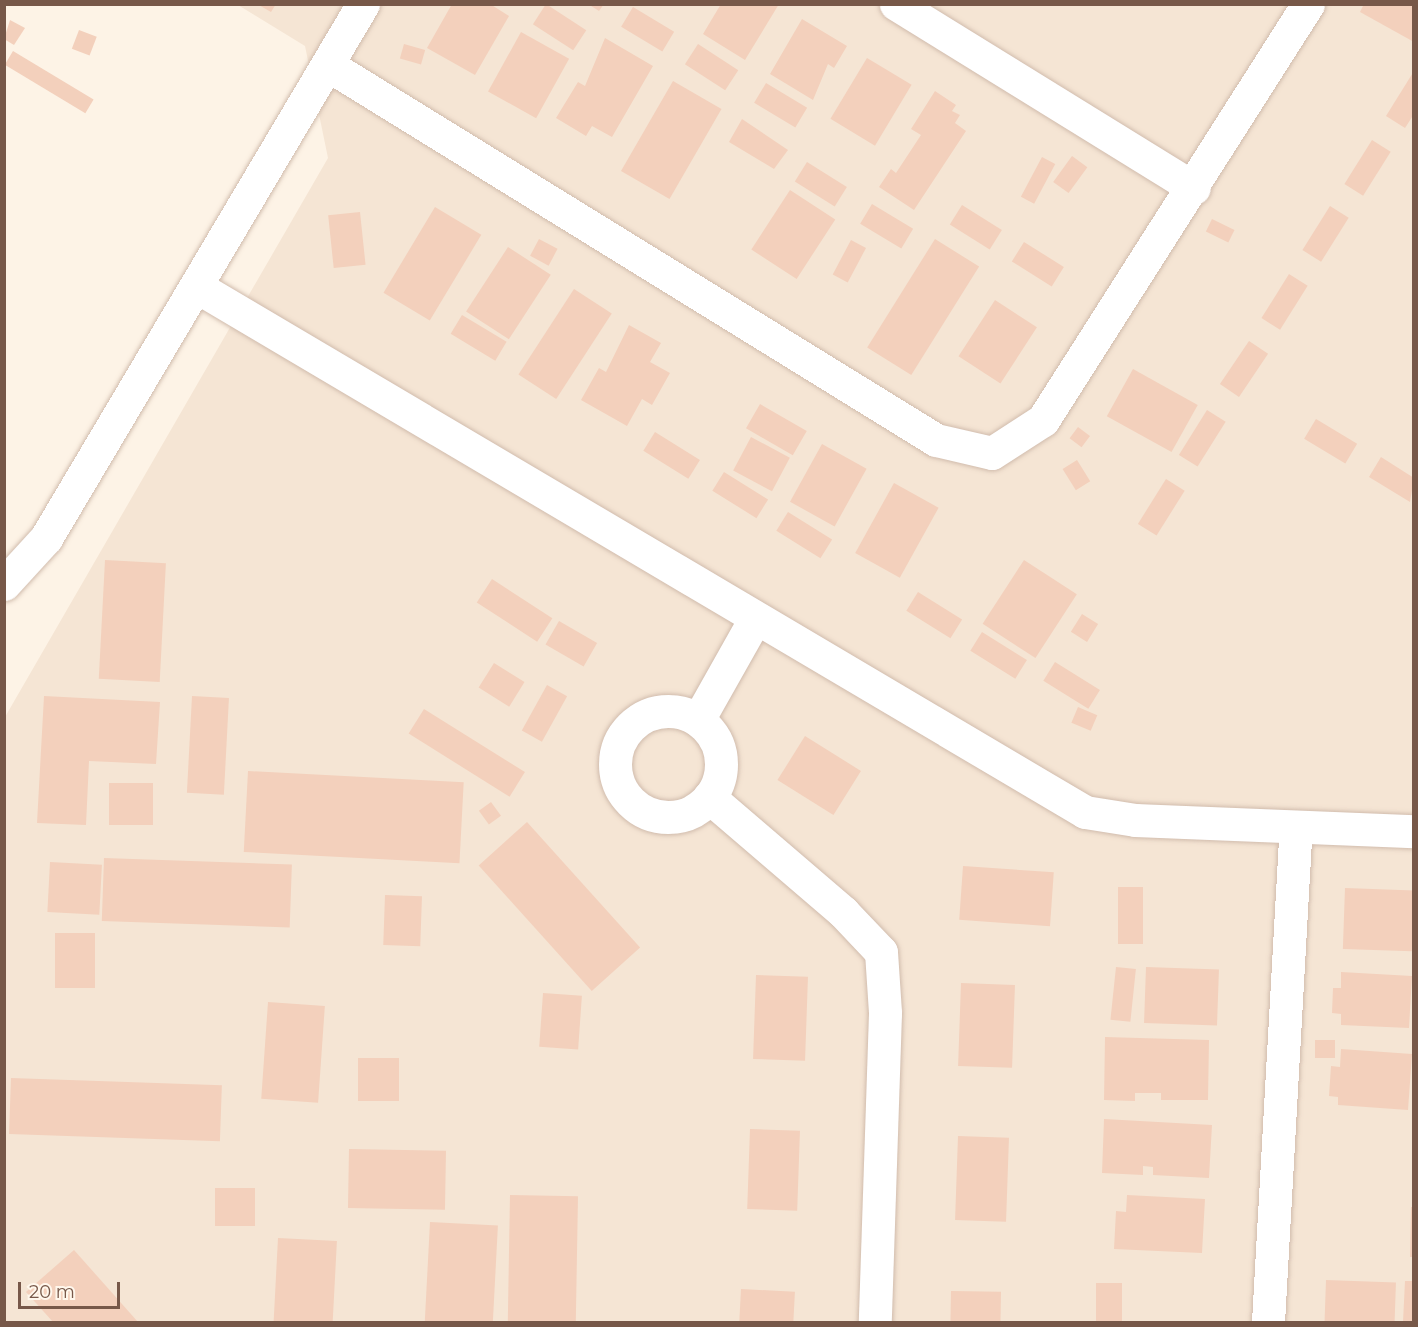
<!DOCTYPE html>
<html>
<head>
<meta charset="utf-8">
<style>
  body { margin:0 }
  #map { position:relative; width:1418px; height:1327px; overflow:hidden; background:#fdf3e6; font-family:Montserrat,sans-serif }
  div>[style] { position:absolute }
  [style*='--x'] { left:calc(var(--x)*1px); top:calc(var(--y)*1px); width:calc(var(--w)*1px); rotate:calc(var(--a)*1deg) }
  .residential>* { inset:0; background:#f5e5d4 }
  .building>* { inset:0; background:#f3d0bc; transform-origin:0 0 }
  .roads { filter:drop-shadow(0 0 2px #d1bcad) drop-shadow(0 0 2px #d1bcad) }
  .minor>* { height:33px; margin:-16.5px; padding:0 16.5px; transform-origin:16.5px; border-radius:16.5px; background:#fff }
  .minor>.ring { margin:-16.5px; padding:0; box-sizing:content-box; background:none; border:33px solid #fff; border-radius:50% }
  span { translate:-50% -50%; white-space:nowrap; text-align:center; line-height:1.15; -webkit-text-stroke:5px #fff7ec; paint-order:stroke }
  .frame { position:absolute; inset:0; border:6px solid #775849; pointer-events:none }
  .scale { position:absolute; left:18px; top:1282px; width:102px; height:27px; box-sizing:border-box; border:3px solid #775849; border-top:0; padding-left:8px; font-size:18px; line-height:21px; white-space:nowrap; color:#775849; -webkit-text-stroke:4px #fff7ec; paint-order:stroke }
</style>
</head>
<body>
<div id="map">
  <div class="residential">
    <i style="clip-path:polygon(238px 5px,1413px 5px,1413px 1322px,5px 1322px,5px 717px,328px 158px,305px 46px)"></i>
  </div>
  <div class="building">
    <i style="clip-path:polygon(257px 4px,276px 4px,271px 12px)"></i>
    <i style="clip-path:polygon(452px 4px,490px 4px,509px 16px,475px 75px,427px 48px)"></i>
    <i style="left:546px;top:4px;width:48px;height:24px;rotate:33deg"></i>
    <i style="clip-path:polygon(588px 4px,604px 4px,599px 11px)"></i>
    <i style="clip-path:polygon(721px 4px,779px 4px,745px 60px,703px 34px)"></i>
    <i style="clip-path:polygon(1364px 4px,1414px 4px,1414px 42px,1360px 12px)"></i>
    <i style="left:633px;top:7px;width:48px;height:23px;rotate:31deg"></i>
    <i style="clip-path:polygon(802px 19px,847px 46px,834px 68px,828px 64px,813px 100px,770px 74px)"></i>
    <i style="clip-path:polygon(10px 20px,25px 28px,14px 45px,4px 39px)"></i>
    <i style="left:79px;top:30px;width:19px;height:20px;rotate:21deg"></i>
    <i style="left:521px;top:32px;width:55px;height:68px;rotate:29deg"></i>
    <i style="clip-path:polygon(605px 38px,653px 66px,612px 137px,592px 126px,586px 136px,556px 118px,578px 82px,585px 86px)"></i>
    <i style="left:404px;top:44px;width:22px;height:15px;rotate:16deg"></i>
    <i style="left:698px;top:44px;width:48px;height:24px;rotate:33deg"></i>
    <i style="left:13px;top:51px;width:94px;height:16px;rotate:31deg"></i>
    <i style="left:867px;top:58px;width:52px;height:71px;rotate:31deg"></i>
    <i style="clip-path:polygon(1414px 71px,1414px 114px,1405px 128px,1386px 116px)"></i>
    <i style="left:673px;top:81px;width:56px;height:104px;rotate:30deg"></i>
    <i style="left:766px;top:83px;width:48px;height:23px;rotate:31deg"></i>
    <i style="clip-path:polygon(935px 91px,956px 105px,952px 111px,960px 115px,955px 123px,966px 131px,914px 210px,879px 187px,891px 169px,896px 173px,921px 135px,911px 129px)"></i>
    <i style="clip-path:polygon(742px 119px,788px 150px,774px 169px,729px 142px)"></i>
    <i style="left:1372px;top:140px;width:22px;height:52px;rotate:32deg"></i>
    <i style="left:1072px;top:156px;width:19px;height:32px;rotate:36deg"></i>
    <i style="left:1042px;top:157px;width:15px;height:45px;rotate:28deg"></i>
    <i style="left:807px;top:162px;width:47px;height:23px;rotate:32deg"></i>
    <i style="left:790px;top:190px;width:54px;height:71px;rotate:33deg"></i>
    <i style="left:872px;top:204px;width:48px;height:23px;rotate:31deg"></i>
    <i style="left:962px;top:205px;width:47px;height:23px;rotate:32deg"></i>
    <i style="left:1330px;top:206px;width:22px;height:52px;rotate:32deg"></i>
    <i style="left:435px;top:207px;width:54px;height:100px;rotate:31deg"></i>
    <i style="left:360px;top:212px;width:53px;height:32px;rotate:84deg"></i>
    <i style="left:1212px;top:219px;width:25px;height:14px;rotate:26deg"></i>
    <i style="left:539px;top:239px;width:21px;height:19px;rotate:28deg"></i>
    <i style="left:935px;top:239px;width:52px;height:128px;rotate:32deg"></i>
    <i style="left:851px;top:240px;width:17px;height:39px;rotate:28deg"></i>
    <i style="left:1024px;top:242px;width:47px;height:23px;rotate:32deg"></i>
    <i style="left:508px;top:247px;width:51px;height:77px;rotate:33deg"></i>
    <i style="left:1289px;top:274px;width:22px;height:52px;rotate:32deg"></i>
    <i style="left:574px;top:289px;width:45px;height:102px;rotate:33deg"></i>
    <i style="left:995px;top:300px;width:50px;height:67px;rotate:33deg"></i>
    <i style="left:462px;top:315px;width:52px;height:22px;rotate:31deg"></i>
    <i style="clip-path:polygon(629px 325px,661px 343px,650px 362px,670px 373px,652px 405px,642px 399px,627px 426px,581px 400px,599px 368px,606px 372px)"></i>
    <i style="left:1249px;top:341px;width:23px;height:52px;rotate:34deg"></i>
    <i style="left:1133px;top:369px;width:74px;height:54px;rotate:29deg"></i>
    <i style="left:760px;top:404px;width:54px;height:28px;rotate:30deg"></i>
    <i style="left:1207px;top:410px;width:22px;height:53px;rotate:32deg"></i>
    <i style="left:1316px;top:419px;width:48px;height:23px;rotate:31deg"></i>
    <i style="left:1078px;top:427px;width:15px;height:14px;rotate:37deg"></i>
    <i style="left:655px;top:432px;width:53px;height:22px;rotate:32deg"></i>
    <i style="left:751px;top:437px;width:44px;height:38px;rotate:28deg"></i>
    <i style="left:822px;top:444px;width:51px;height:66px;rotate:29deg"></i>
    <i style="clip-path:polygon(1381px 457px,1414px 478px,1410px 502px,1369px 477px)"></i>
    <i style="left:1077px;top:460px;width:25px;height:17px;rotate:58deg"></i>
    <i style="left:724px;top:472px;width:52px;height:22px;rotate:32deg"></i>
    <i style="left:1166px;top:479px;width:22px;height:53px;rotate:32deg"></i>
    <i style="left:894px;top:483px;width:51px;height:80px;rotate:29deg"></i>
    <i style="left:788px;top:512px;width:52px;height:22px;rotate:32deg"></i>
    <i style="left:105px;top:560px;width:61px;height:119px;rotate:3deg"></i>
    <i style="left:1024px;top:560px;width:63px;height:76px;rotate:33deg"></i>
    <i style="left:492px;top:579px;width:72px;height:28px;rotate:33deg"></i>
    <i style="left:918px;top:592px;width:52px;height:22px;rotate:32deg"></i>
    <i style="left:1082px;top:614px;width:19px;height:21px;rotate:32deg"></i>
    <i style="left:559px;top:621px;width:44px;height:27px;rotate:30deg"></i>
    <i style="left:982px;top:632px;width:53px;height:22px;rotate:32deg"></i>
    <i style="left:1055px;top:662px;width:53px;height:22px;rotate:32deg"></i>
    <i style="left:494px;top:663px;width:36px;height:29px;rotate:32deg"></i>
    <i style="left:547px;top:685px;width:23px;height:52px;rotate:29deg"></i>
    <i style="clip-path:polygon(44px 696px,160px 702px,156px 764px,89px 761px,86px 825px,37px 823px)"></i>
    <i style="left:192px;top:696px;width:37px;height:97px;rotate:3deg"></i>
    <i style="left:1078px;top:707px;width:21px;height:17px;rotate:23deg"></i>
    <i style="left:424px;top:709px;width:119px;height:29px;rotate:32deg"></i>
    <i style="left:805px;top:736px;width:66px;height:52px;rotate:32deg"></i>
    <i style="left:248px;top:771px;width:216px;height:81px;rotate:3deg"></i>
    <i style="left:109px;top:783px;width:44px;height:42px"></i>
    <i style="left:491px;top:802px;width:17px;height:15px;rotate:54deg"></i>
    <i style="left:527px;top:822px;width:169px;height:65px;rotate:48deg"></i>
    <i style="left:104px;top:858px;width:188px;height:63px;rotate:2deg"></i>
    <i style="left:50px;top:862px;width:52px;height:50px;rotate:3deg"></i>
    <i style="left:963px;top:866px;width:91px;height:54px;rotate:4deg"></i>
    <i style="left:1118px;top:887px;width:25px;height:57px"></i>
    <i style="left:1345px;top:888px;width:69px;height:61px;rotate:2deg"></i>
    <i style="left:385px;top:895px;width:37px;height:50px;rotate:2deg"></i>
    <i style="left:55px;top:933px;width:40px;height:55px"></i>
    <i style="left:1116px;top:967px;width:20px;height:53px;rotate:6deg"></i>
    <i style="left:1146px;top:967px;width:73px;height:56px;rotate:2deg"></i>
    <i style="clip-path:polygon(1341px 972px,1412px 976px,1409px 1028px,1341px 1025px,1341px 1014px,1332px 1013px,1333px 988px,1341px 988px)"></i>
    <i style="left:756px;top:975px;width:52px;height:84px;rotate:2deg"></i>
    <i style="left:961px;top:983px;width:54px;height:83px;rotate:2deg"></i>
    <i style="left:543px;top:993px;width:39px;height:54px;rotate:4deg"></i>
    <i style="left:268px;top:1002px;width:57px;height:97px;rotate:4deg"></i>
    <i style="clip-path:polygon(1105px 1037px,1209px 1040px,1208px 1100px,1161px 1100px,1161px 1093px,1135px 1093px,1135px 1101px,1104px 1100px)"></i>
    <i style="left:1315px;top:1040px;width:20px;height:18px"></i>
    <i style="clip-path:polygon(1341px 1049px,1412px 1054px,1408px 1110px,1338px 1105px,1338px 1097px,1329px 1096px,1331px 1066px,1340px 1067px)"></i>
    <i style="left:358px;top:1058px;width:41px;height:43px"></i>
    <i style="left:11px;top:1078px;width:211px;height:56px;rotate:2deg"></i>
    <i style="clip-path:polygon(1104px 1119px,1212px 1125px,1209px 1178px,1153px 1175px,1153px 1167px,1143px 1166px,1143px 1175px,1102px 1173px)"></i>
    <i style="left:750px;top:1129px;width:50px;height:80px;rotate:2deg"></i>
    <i style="left:958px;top:1136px;width:51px;height:84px;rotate:2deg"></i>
    <i style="left:349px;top:1149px;width:97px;height:59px;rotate:1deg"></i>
    <i style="left:255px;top:1188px;width:38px;height:40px;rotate:90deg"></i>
    <i style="left:510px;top:1195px;width:68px;height:127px;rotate:1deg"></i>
    <i style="clip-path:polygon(1127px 1195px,1205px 1199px,1202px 1253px,1114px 1249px,1116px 1211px,1126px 1212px)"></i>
    <i style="clip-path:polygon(1411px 1207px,1414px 1207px,1414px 1257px,1410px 1257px)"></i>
    <i style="left:430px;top:1222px;width:68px;height:100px;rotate:3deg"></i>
    <i style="left:278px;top:1238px;width:59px;height:84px;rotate:3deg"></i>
    <i style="clip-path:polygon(74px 1250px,138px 1322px,53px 1322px,26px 1292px)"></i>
    <i style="left:1326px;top:1280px;width:70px;height:42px;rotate:2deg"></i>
    <i style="clip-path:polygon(1405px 1281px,1414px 1281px,1414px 1322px,1403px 1322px)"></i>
    <i style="left:1096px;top:1283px;width:26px;height:39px"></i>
    <i style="left:741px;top:1289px;width:54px;height:33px;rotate:3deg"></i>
    <i style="left:951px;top:1291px;width:50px;height:31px;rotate:1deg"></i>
  </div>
  <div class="roads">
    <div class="minor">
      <i style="--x:896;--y:4;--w:350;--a:31.7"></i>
      <i style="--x:328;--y:65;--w:714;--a:31.67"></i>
      <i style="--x:936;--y:440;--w:57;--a:13.1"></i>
      <i style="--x:992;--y:453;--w:61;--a:-32.9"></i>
      <i style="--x:1043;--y:420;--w:493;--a:-57.5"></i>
      <i style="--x:199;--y:288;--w:1029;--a:30.6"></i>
      <i style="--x:1085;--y:812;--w:51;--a:9.1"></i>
      <i style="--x:1135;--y:820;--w:279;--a:2.3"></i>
      <i style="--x:4;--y:584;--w:62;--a:-47.6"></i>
      <i style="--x:46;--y:538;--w:621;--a:-59.31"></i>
      <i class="ring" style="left:615px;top:711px;width:73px;height:73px"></i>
      <i style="--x:698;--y:720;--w:116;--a:-60.6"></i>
      <i style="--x:709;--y:797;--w:177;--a:40.6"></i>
      <i style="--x:843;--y:912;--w:55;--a:46.5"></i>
      <i style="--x:881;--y:952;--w:61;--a:86.2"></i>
      <i style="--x:885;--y:1013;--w:309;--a:91.9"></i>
      <i style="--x:1268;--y:1322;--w:496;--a:-86.8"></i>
    </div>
  </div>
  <div class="frame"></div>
  <div class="scale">20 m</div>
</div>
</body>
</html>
